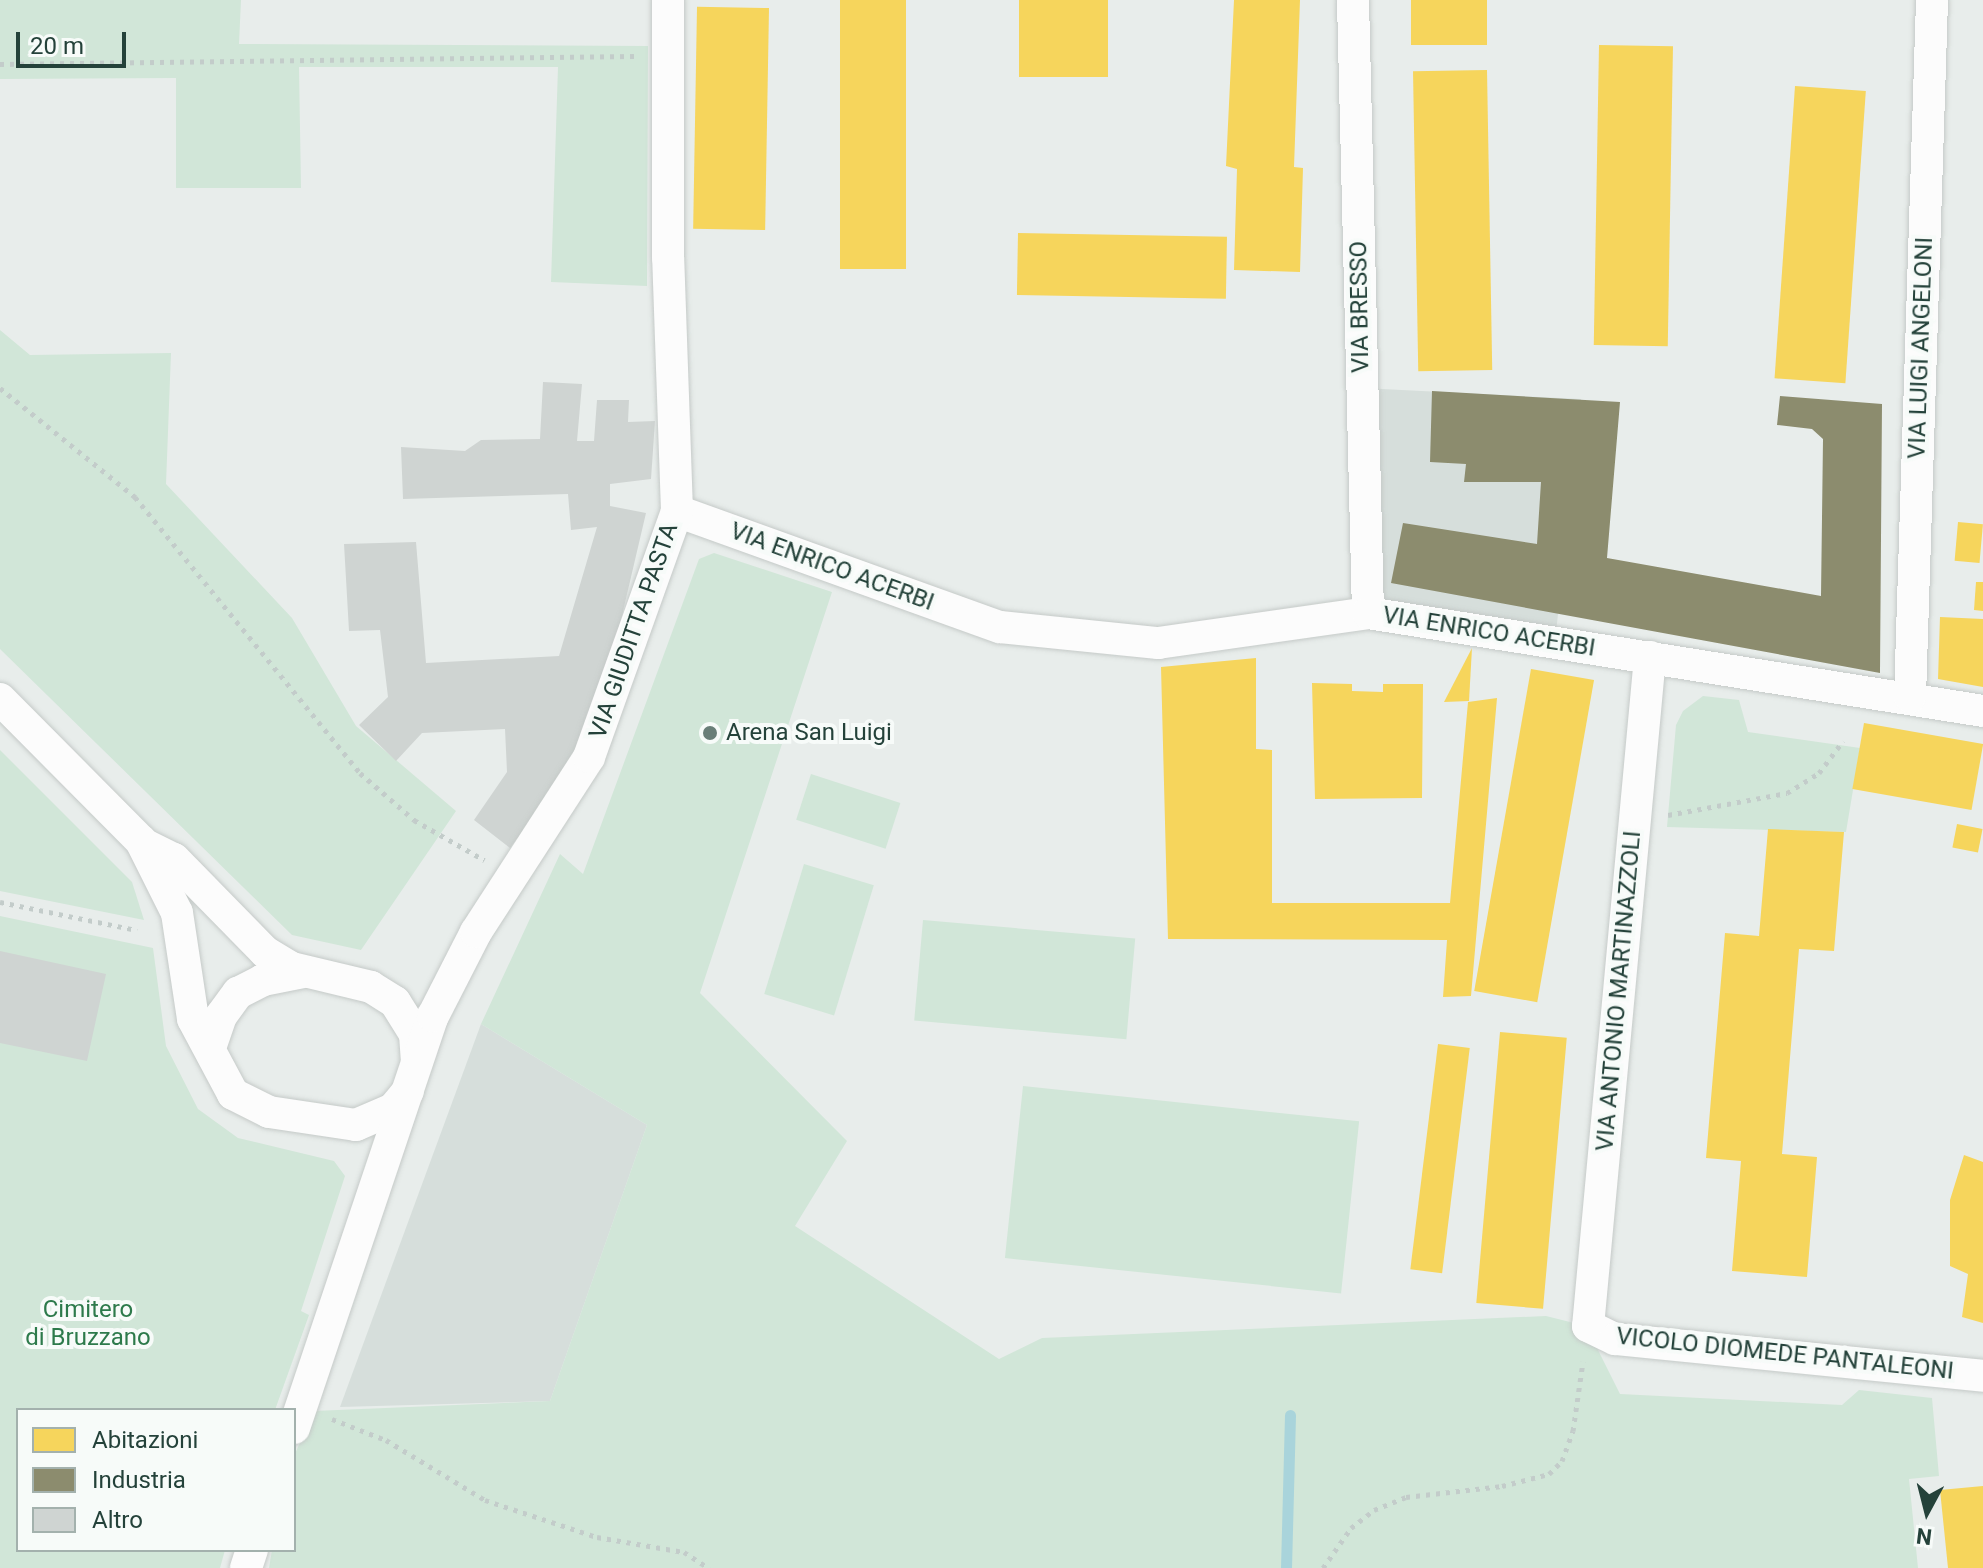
<!DOCTYPE html>
<html>
<head>
<meta charset="utf-8">
<style>
  body { margin:0 }
  #map { position:relative; width:1983px; height:1568px; overflow:hidden; background:#e8edeb; font-family:Roboto,sans-serif }
  div>[style] { position:absolute }
  [style*='--x'] { left:calc(var(--x)*1px); top:calc(var(--y)*1px); width:calc(var(--w)*1px); rotate:calc(var(--a)*1deg) }
  .built>* { inset:0; background:#d6dedb }
  .green>* { inset:0; background:#d1e6d8; transform-origin:0 0 }
  .homes>* { inset:0; background:#f6d55c; transform-origin:0 0 }
  .industry>* { inset:0; background:#8c8c6e }
  .stream>* { height:11px; margin:-5.5px; padding:0 5.5px; transform-origin:5.5px; border-radius:5.5px; background:#a9d4db }
  .building>* { inset:0; background:#cfd4d2 }
  .path>* { height:5px; margin-top:-2.5px; transform-origin:0; background:repeating-linear-gradient(90deg,#c3ccca 0 4px,transparent 0 10px) }
  .roads { filter:drop-shadow(0 0 2px #c5cac8) drop-shadow(0 0 2px #c5cac8) }
  .street>* { height:32px; margin:-16px; padding:0 16px; transform-origin:16px; border-radius:16px; background:#fcfcfc }
  .dots>* { width:22px; height:22px; translate:-50% -50%; box-sizing:border-box; border:4px solid #f7fbf9; border-radius:50% }
  span { translate:-50% -50%; white-space:nowrap; text-align:center; line-height:1.15; -webkit-text-stroke:8px #f7fbf9; paint-order:stroke }
  .street-label { font-size:24px; color:#24423a }
  .poi-label { font-size:24px; color:#24423a }
  .left { translate:0 -50%; text-align:left }
  .park-label { font-size:24px; color:#2d7a4b }
  .legend { position:absolute; left:16px; top:1408px; width:280px; height:144px; box-sizing:border-box; background:#f7fbf9; border:2px solid #a3b1ad; margin:0; padding:10px 14px; list-style:none; font-size:24px; color:#24423a }
  .legend li { display:flex; align-items:center; gap:16px; height:40px }
  .legend b { width:40px; border:2px solid #a3b1ad }
  .north { position:absolute; left:1887px; top:1472px; width:80px; height:80px; -webkit-text-stroke:6px #f7fbf9; paint-order:stroke; rotate:187deg; font-size:22px; font-weight:700; line-height:32px; text-align:center; color:#24423a }
  .north::after { content:''; display:block; margin:auto; width:28px; height:36px; background:#24423a; clip-path:polygon(50% 0,100% 100%,50% 72%,0 100%) }
  .scale { position:absolute; left:16px; top:32px; width:110px; height:36px; box-sizing:border-box; border:4px solid #24423a; border-top:0; padding-left:10px; font-size:24px; line-height:28px; white-space:nowrap; color:#24423a; -webkit-text-stroke:6px #f7fbf9; paint-order:stroke }
</style>
</head>
<body>
<div id="map">
  <div class="built">
    <i style="clip-path:polygon(1362px 388px,1581px 399px,1555px 642px,1368px 613px)"></i>
    <i style="clip-path:polygon(481px 1024px,647px 1125px,550px 1401px,340px 1407px)"></i>
  </div>
  <div class="green">
    <i style="clip-path:polygon(0 0,241px 0,239px 44px,648px 46px,647px 286px,551px 282px,558px 67px,299px 67px,301px 188px,176px 188px,176px 78px,0 79px)"></i>
    <i style="clip-path:polygon(0 330px,30px 355px,171px 353px,166px 484px,292px 618px,356px 726px,456px 811px,361px 950px,292px 935px,0 649px)"></i>
    <i style="clip-path:polygon(714px 553px,832px 592px,700px 993px,847px 1141px,795px 1226px,999px 1359px,1042px 1338px,1546px 1316px,1586px 1326px,1620px 1394px,1842px 1405px,1859px 1390px,1932px 1398px,1939px 1476px,1909px 1479px,1918px 1568px,269px 1568px,272px 1550px,294px 1550px,294px 1456px,314px 1411px,550px 1401px,647px 1125px,481px 1024px,560px 854px,583px 874px,699px 559px)"></i>
    <i style="clip-path:polygon(1703px 696px,1739px 700px,1748px 732px,1860px 748px,1846px 832px,1667px 827px,1676px 725px,1683px 711px)"></i>
    <i style="clip-path:polygon(0 750px,132px 882px,144px 920px,0 891px)"></i>
    <i style="left:811px;top:774px;width:94px;height:48px;rotate:18deg"></i>
    <i style="left:804px;top:864px;width:73px;height:136px;rotate:17deg"></i>
    <i style="clip-path:polygon(0 916px,153px 948px,166px 1046px,198px 1109px,238px 1138px,334px 1161px,345px 1176px,301px 1311px,309px 1315px,275px 1410px,18px 1410px,18px 1550px,225px 1550px,220px 1568px,0 1568px)"></i>
    <i style="left:923px;top:920px;width:213px;height:101px;rotate:5deg"></i>
    <i style="left:1023px;top:1086px;width:338px;height:173px;rotate:6deg"></i>
  </div>
  <div class="homes">
    <i style="left:840px;top:0;width:66px;height:269px"></i>
    <i style="left:1019px;top:0;width:89px;height:77px"></i>
    <i style="clip-path:polygon(1234px 0,1300px 0,1294px 167px,1303px 168px,1300px 272px,1234px 270px,1237px 169px,1226px 166px)"></i>
    <i style="left:1411px;top:0;width:76px;height:45px"></i>
    <i style="left:769px;top:8px;width:222px;height:72px;rotate:91deg"></i>
    <i style="left:1599px;top:45px;width:74px;height:300px;rotate:1deg"></i>
    <i style="left:1487px;top:70px;width:300px;height:74px;rotate:89deg"></i>
    <i style="left:1795px;top:86px;width:71px;height:293px;rotate:4deg"></i>
    <i style="left:1018px;top:233px;width:209px;height:62px;rotate:1deg"></i>
    <i style="left:1958px;top:522px;width:25px;height:39px;rotate:5deg"></i>
    <i style="clip-path:polygon(1976px 582px,1983px 582px,1983px 611px,1974px 610px)"></i>
    <i style="clip-path:polygon(1940px 617px,1983px 619px,1983px 687px,1938px 679px)"></i>
    <i style="clip-path:polygon(1472px 648px,1469px 701px,1444px 702px)"></i>
    <i style="clip-path:polygon(1256px 658px,1256px 749px,1272px 750px,1272px 903px,1450px 903px,1468px 702px,1497px 698px,1471px 996px,1443px 997px,1447px 940px,1168px 939px,1161px 667px)"></i>
    <i style="left:1531px;top:669px;width:64px;height:327px;rotate:10deg"></i>
    <i style="clip-path:polygon(1312px 683px,1352px 684px,1352px 691px,1383px 692px,1383px 684px,1423px 684px,1422px 798px,1315px 799px)"></i>
    <i style="left:1864px;top:723px;width:121px;height:67px;rotate:10deg"></i>
    <i style="left:1957px;top:824px;width:26px;height:24px;rotate:11deg"></i>
    <i style="clip-path:polygon(1768px 829px,1844px 832px,1834px 951px,1799px 949px,1782px 1154px,1817px 1157px,1807px 1277px,1732px 1271px,1741px 1161px,1706px 1158px,1725px 933px,1759px 936px)"></i>
    <i style="left:1500px;top:1032px;width:67px;height:272px;rotate:5deg"></i>
    <i style="left:1438px;top:1044px;width:32px;height:227px;rotate:7deg"></i>
    <i style="clip-path:polygon(1964px 1155px,1983px 1162px,1983px 1323px,1962px 1317px,1968px 1274px,1950px 1266px,1950px 1200px)"></i>
    <i style="clip-path:polygon(1983px 1486px,1983px 1568px,1948px 1568px,1940px 1490px)"></i>
  </div>
  <div class="industry">
    <i style="clip-path:polygon(1432px 391px,1620px 402px,1607px 558px,1821px 596px,1823px 439px,1812px 429px,1777px 425px,1780px 396px,1882px 404px,1880px 673px,1391px 583px,1403px 523px,1537px 544px,1541px 482px,1464px 482px,1466px 464px,1430px 462px)"></i>
  </div>
  <div class="stream">
    <i style="--x:1286;--y:1568;--w:153;--a:-88.5"></i>
  </div>
  <div class="building">
    <i style="clip-path:polygon(543px 382px,582px 384px,577px 441px,594px 441px,597px 400px,629px 400px,628px 422px,655px 421px,651px 479px,610px 484px,610px 506px,646px 513px,609px 671px,562px 779px,510px 848px,474px 820px,507px 772px,505px 729px,422px 733px,396px 761px,359px 725px,388px 697px,380px 630px,349px 631px,344px 544px,416px 542px,426px 663px,559px 656px,597px 527px,571px 530px,568px 494px,403px 499px,401px 447px,465px 451px,481px 440px,540px 439px)"></i>
    <i style="clip-path:polygon(0 951px,106px 974px,87px 1061px,0 1043px)"></i>
  </div>
  <div class="path">
    <i style="--x:0;--y:64;--w:636;--a:-0.72"></i>
    <i style="--x:0;--y:388;--w:174;--a:38.9"></i>
    <i style="--x:135;--y:497;--w:356;--a:50.8"></i>
    <i style="--x:360;--y:773;--w:72;--a:41"></i>
    <i style="--x:414;--y:820;--w:81;--a:29.7"></i>
    <i style="--x:1668;--y:815;--w:121;--a:-10.5"></i>
    <i style="--x:1787;--y:793;--w:38;--a:-32"></i>
    <i style="--x:1819;--y:773;--w:40;--a:-53"></i>
    <i style="--x:0;--y:902;--w:140;--a:11.6"></i>
    <i style="--x:332;--y:1419;--w:58;--a:21.3"></i>
    <i style="--x:386;--y:1440;--w:116;--a:31.2"></i>
    <i style="--x:485;--y:1500;--w:118;--a:18.3"></i>
    <i style="--x:597;--y:1537;--w:88;--a:9.8"></i>
    <i style="--x:684;--y:1552;--w:30;--a:33"></i>
    <i style="--x:1323;--y:1568;--w:49;--a:-55"></i>
    <i style="--x:1351;--y:1528;--w:29;--a:-38"></i>
    <i style="--x:1374;--y:1510;--w:35;--a:-22"></i>
    <i style="--x:1406;--y:1497;--w:97;--a:-6.5"></i>
    <i style="--x:1502;--y:1486;--w:49;--a:-14.3"></i>
    <i style="--x:1549;--y:1474;--w:18;--a:-45"></i>
    <i style="--x:1562;--y:1461;--w:32;--a:-70"></i>
    <i style="--x:1573;--y:1431;--w:70;--a:-81.8"></i>
  </div>
  <div class="roads">
    <div class="street">
      <i style="--x:1353;--y:0;--w:613;--a:88.6"></i>
      <i style="--x:677;--y:511;--w:343;--a:19.8"></i>
      <i style="--x:1000;--y:627;--w:159;--a:5.8"></i>
      <i style="--x:1158;--y:643;--w:212;--a:-8.1"></i>
      <i style="--x:1368;--y:613;--w:623;--a:9.05"></i>
      <i style="--x:1650;--y:657;--w:672;--a:95.29"></i>
      <i style="--x:1588;--y:1326;--w:30;--a:26"></i>
      <i style="--x:1615;--y:1339;--w:370;--a:5.7"></i>
      <i style="--x:1910;--y:697;--w:697;--a:-88.19"></i>
      <i style="--x:0;--y:699;--w:206;--a:45.2"></i>
      <i style="--x:145;--y:845;--w:32;--a:26"></i>
      <i style="--x:174;--y:859;--w:130;--a:45.6"></i>
      <i style="--x:265;--y:952;--w:31;--a:31"></i>
      <i style="--x:292;--y:968;--w:81;--a:13.5"></i>
      <i style="--x:371;--y:987;--w:28;--a:32"></i>
      <i style="--x:395;--y:1002;--w:38;--a:58"></i>
      <i style="--x:415;--y:1034;--w:27;--a:86"></i>
      <i style="--x:141;--y:841;--w:80;--a:63.4"></i>
      <i style="--x:177;--y:913;--w:107;--a:81.4"></i>
      <i style="--x:193;--y:1019;--w:85;--a:61.9"></i>
      <i style="--x:233;--y:1094;--w:40;--a:26.6"></i>
      <i style="--x:269;--y:1112;--w:88;--a:8.5"></i>
      <i style="--x:356;--y:1125;--w:40;--a:-23.4"></i>
      <i style="--x:393;--y:1109;--w:23;--a:-50"></i>
      <i style="--x:210;--y:1048;--w:34;--a:-71"></i>
      <i style="--x:221;--y:1016;--w:29;--a:-54"></i>
      <i style="--x:238;--y:993;--w:28;--a:-27"></i>
      <i style="--x:263;--y:980;--w:41;--a:-11.3"></i>
      <i style="--x:294;--y:1428;--w:435;--a:-71.4"></i>
      <i style="--x:433;--y:1016;--w:94;--a:-62.9"></i>
      <i style="--x:476;--y:932;--w:208;--a:-57.1"></i>
      <i style="--x:589;--y:757;--w:261;--a:-70.3"></i>
      <i style="--x:677;--y:511;--w:253;--a:-92"></i>
      <i style="--x:668;--y:258;--w:258;--a:-90"></i>
      <i style="--x:246;--y:1568;--w:19;--a:-72"></i>
    </div>
  </div>
  <div class="dots">
    <i style="left:710px;top:733px;background:#697e78"></i>
  </div>
  <div class="street-label">
    <span style="left:1360px;top:307px;rotate:-91deg">VIA BRESSO</span>
    <span style="left:1921px;top:348px;rotate:-88deg">VIA LUIGI ANGELONI</span>
    <span style="left:832px;top:567px;rotate:20deg">VIA ENRICO ACERBI</span>
    <span style="left:634px;top:631px;rotate:-71deg">VIA GIUDITTA PASTA</span>
    <span style="left:1489px;top:632px;rotate:9deg">VIA ENRICO ACERBI</span>
    <span style="left:1619px;top:991px;rotate:-85deg">VIA ANTONIO MARTINAZZOLI</span>
    <span style="left:1785px;top:1354px;rotate:6deg">VICOLO DIOMEDE PANTALEONI</span>
  </div>
  <div class="poi-label">
    <span class="left" style="left:726px;top:733px">Arena San Luigi</span>
  </div>
  <div class="park-label">
    <span style="left:88px;top:1324px">Cimitero<br>di Bruzzano</span>
  </div>
  <ul class="legend">
  <li><b style="height:22px;background:#f6d55c"></b>Abitazioni</li>
  <li><b style="height:22px;background:#8c8c6e"></b>Industria</li>
  <li><b style="height:22px;background:#cfd4d2"></b>Altro</li>
  </ul>
  <div class="north">N</div>
  <div class="scale">20 m</div>
</div>
</body>
</html>
